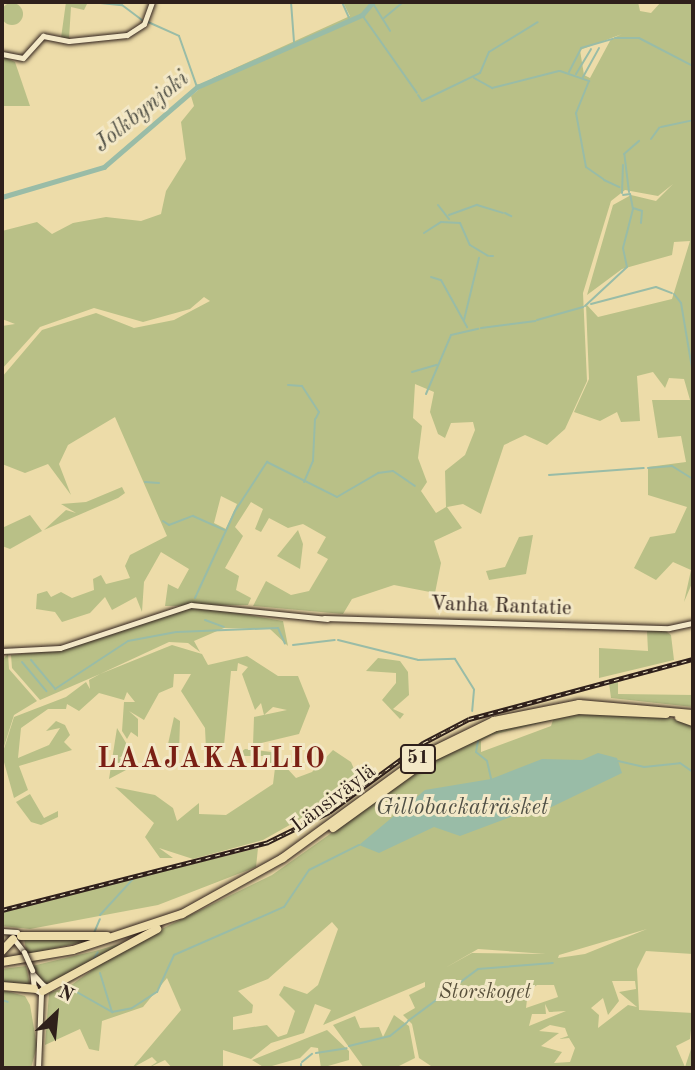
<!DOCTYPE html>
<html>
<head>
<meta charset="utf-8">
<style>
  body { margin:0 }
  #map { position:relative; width:695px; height:1070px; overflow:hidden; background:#eddca9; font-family:"Old Standard TT",serif }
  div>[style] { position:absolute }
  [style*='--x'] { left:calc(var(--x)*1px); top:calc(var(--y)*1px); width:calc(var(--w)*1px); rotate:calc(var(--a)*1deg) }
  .green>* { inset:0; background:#b9c087 }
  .round { border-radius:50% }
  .water>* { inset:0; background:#99bca7 }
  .stream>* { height:2px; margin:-1px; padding:0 1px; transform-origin:1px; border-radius:1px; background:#99bca7 }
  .river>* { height:4.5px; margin:-2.25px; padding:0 2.25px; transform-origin:2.25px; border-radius:2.25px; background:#99bca7 }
  .roads { filter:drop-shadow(0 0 2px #2f201b) drop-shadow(0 0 2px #2f201b) }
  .secondary>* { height:5px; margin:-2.5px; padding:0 2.5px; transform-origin:2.5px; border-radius:2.5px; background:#f3e8c7 }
  .highway>* { height:8px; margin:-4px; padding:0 4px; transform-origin:4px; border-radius:4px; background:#eddca9 }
  .rail>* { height:4.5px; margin-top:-2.25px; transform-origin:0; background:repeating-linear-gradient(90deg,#f3e8c7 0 5px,#2f201b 0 10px); box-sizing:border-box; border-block:2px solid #2f201b }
  .bridges { filter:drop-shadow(0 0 2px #2f201b) drop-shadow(0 0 2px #2f201b) }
  .secondary-bridge>* { height:5px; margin:-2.5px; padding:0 2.5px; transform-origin:2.5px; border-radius:2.5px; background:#f3e8c7 }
  span { translate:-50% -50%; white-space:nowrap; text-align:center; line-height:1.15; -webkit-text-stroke:6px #f3e8c7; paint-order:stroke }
  .shield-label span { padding:2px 5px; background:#f3e8c7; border:2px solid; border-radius:5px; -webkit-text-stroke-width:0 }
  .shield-label { font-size:19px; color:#2f201b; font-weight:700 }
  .street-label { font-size:21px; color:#2f201b }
  .park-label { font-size:21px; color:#58503b; font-style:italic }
  .water-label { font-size:23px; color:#4f4f45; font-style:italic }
  .district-label { font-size:28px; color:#7a1f14; font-weight:700; letter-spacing:2px }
  .frame { position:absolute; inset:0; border:4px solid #2f201b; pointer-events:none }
  .north { position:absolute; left:21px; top:979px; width:70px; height:70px; -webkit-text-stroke:5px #f3e8c7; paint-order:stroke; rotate:26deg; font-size:19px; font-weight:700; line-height:28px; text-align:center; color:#2f201b }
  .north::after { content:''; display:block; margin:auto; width:24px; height:32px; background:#2f201b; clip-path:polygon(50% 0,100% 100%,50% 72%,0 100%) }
</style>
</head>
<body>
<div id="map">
  <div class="green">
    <i style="clip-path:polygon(66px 2px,88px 2px,84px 10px,71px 7px,69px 39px,61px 38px)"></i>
    <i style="clip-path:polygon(evenodd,343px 2px,638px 2px,640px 11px,651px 13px,661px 2px,693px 2px,693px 581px,684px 602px,691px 570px,673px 562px,656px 580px,634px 568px,650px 537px,675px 533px,687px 507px,648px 495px,648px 467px,686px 462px,681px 436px,658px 438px,652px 400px,690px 400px,684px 379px,669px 378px,665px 388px,653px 372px,637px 376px,640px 421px,621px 422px,617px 412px,600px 421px,574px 412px,589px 379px,586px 304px,598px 317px,672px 299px,690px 241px,674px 242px,672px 255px,622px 269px,587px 295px,613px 205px,631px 195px,656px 201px,673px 184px,658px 196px,625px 190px,611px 201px,583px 293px,587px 381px,565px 429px,547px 445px,525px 435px,504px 445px,481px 514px,463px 504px,447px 507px,462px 528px,434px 541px,441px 563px,435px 593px,394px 585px,352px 599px,343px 614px,253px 606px,266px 581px,291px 595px,309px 591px,328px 559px,317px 553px,326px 537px,303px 524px,288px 528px,269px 518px,261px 532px,255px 529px,263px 509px,251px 502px,235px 527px,243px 536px,225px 568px,239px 576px,236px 590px,251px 598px,248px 605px,165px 606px,168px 584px,178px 589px,189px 569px,161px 552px,144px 582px,142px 612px,136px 597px,112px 610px,105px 597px,90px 613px,62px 622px,55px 612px,36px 609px,37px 594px,47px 591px,51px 597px,61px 592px,72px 598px,94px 590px,93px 579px,101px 575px,106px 584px,130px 578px,125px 566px,130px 555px,167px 536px,115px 417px,68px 445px,59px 464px,71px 495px,48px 464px,25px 473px,2px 464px,2px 377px,42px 330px,96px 313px,134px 328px,174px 320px,210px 301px,204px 297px,190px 309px,143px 322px,94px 308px,40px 327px,2px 369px,2px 326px,15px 324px,2px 319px,2px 231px,37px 222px,52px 234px,73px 223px,106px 217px,141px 221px,161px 214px,166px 191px,186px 159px,181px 122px,194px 106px,191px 96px,213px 78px,350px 16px,343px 2px,622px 34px,611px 39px,590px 78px,584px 75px,580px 50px,622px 34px,343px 2px,415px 384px,434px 392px,430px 412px,438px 434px,445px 438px,451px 423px,473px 422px,475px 430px,465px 455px,445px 471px,446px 507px,436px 513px,421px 491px,427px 482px,418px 458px,422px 426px,413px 418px,415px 384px,343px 2px,221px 496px,237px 504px,226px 529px,214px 523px,221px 496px)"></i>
    <i class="round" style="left:1px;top:3px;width:22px;height:22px"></i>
    <i style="clip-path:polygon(2px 56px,15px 62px,30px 106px,2px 106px)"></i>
    <i style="clip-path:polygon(122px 487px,125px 493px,118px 498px,44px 530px,66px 510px,76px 513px,61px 504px,86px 502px)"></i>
    <i style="clip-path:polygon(30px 515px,42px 531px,10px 549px,2px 546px,2px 528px)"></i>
    <i style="clip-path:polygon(298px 530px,303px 544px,300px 569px,277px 556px)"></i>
    <i style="clip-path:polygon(533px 535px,526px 574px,489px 580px,486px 571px,505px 567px,519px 537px)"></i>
    <i style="clip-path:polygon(192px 605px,283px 621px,288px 646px,270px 629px,224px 628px,194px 641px,200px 652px,188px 643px,169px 642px,100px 674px,172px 645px,202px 654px,208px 665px,247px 656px,278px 676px,298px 676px,310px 706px,299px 734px,253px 745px,254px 717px,287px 710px,273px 707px,264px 715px,261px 703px,255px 710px,242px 674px,248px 667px,238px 663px,237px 671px,231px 671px,224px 745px,207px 770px,205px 728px,181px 691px,191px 674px,174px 674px,173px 687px,159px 693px,144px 720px,129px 711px,138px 719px,138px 737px,131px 732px,127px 739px,122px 731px,124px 702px,135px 702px,127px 692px,124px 700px,99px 693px,79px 711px,67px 704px,66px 709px,48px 709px,21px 728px,18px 758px,49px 745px,60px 728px,46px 731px,56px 721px,65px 725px,70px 735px,64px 742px,72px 750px,19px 766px,28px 790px,14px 798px,2px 755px,14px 717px,66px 697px,86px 682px,90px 689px,89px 680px,100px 674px,40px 700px,12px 668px,11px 655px,46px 651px)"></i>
    <i style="clip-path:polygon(663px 629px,671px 635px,674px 660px,599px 678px,599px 648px,648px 651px,647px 631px)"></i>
    <i style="clip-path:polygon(8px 654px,9px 669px,37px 701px,14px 715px,2px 753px,2px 660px)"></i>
    <i style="clip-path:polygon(378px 658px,400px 661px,408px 672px,409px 695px,393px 709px,404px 714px,400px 719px,382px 700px,396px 683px,396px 673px,366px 671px)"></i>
    <i style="clip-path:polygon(618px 682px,618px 694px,693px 695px,693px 707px,611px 698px,609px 683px)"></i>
    <i style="clip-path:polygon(evenodd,579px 712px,650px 714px,693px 723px,693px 954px,646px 951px,637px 969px,639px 1010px,693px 1013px,690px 1039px,676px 1046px,685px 1067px,693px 1043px,693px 1068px,434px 1068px,419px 1058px,412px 1024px,403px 1015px,415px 1008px,409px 995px,425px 987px,425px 982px,323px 1025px,331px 1010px,315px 1004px,304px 1033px,271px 1043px,251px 1059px,223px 1050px,223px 1067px,172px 1068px,165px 1060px,148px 1068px,157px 1062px,152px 1057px,132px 1068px,181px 1010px,167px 978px,143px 1007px,102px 1021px,99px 1051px,89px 1049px,80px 1029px,45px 1045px,49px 993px,70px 986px,121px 949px,272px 875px,446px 752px,504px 728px,579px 712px,553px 720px,551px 726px,481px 752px,481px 741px,492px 735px,553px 720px,579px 712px,332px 922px,338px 929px,318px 985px,307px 994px,284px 986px,279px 995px,295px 1011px,287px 1034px,278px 1037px,267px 1025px,233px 1030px,233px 1017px,252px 1013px,253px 1005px,238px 991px,268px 979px,332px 922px,579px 712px,647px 929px,585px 954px,558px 958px,559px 955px,647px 929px,579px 712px,478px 949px,546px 954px,547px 954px,472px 953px,445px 968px,478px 949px,579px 712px,612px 981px,635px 981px,636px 989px,619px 992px,637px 1007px,628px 1005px,598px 1028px,599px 1015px,591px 1008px,603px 998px,608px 1015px,619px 1001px,612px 981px,579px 712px,537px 985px,554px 985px,558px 997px,526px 1008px,528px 991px,537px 985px,579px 712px,545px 1004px,549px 1012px,566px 1011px,529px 1026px,532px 1014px,546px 1014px,545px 1004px,579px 712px,550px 1025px,565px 1028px,568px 1036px,559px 1039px,569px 1038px,575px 1048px,570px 1062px,554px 1063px,562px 1052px,541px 1046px,559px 1033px,539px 1031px,550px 1025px)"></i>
    <i style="clip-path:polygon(174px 717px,180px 721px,179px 753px,168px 744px)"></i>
    <i style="clip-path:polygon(117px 728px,131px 751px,119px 758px,128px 762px,126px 770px,109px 779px)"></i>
    <i style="clip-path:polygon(245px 749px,272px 752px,296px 778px,312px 772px,333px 750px,351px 762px,361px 785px,263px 840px,193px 859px,159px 848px,173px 858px,160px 858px,145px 837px,154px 823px,115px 787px,155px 795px,173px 808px,177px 821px,199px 803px,199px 814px,226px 815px,273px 784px,275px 768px,263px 756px,236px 756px)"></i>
    <i style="clip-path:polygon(30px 794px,44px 818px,58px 811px,58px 817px,41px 825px,31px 822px,16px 802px)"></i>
    <i style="clip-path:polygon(258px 848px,256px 867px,158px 905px,30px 929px,2px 926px,2px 911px)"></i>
    <i style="clip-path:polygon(24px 939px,94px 939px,27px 955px)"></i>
    <i style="clip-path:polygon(133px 940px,46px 988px,32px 966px,95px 951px)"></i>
    <i style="clip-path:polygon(26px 966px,30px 985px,2px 985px,2px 969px)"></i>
    <i style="clip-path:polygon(2px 990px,25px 996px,30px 1005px,37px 1046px,31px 1068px,2px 1068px)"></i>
    <i style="clip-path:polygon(394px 1015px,409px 1026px,415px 1058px,395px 1068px,364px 1068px,333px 1025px,355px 1016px,360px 1028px,379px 1027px,383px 1037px)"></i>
    <i style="clip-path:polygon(327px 1030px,349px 1051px,349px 1060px,321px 1068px,318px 1048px,311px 1047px,300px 1058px,265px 1068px,252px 1060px)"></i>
  </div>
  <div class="water">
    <i style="clip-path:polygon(598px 753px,617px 758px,622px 773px,535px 815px,513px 816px,460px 836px,434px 827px,379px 853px,359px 845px,425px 790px,491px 779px,542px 759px,582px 760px)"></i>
  </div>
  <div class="stream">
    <i style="--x:91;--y:2;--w:31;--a:6"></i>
    <i style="--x:122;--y:5;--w:25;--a:37"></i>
    <i style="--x:291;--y:2;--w:40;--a:85.7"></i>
    <i style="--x:342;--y:2;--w:17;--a:66"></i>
    <i style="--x:372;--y:2;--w:34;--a:58"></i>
    <i style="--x:362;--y:15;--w:95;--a:54.8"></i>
    <i style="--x:384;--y:18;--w:25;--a:-40"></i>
    <i style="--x:148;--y:22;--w:34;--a:24"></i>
    <i style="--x:179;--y:36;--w:54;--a:70.6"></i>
    <i style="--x:615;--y:38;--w:24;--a:0"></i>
    <i style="--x:639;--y:38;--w:61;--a:27.4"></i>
    <i style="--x:560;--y:71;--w:31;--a:19"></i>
    <i style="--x:589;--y:81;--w:35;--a:112"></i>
    <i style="--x:576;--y:113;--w:55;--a:79.5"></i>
    <i style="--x:586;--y:167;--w:21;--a:35"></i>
    <i style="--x:569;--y:72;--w:27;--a:-63"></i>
    <i style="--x:581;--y:48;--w:33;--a:-16"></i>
    <i style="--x:576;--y:74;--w:29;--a:-59"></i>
    <i style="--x:583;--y:77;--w:33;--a:-61"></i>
    <i style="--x:474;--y:78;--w:21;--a:29"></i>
    <i style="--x:492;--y:88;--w:69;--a:-14.2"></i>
    <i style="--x:418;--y:95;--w:7;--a:56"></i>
    <i style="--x:422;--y:101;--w:64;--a:-25.8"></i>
    <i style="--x:480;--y:73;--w:23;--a:-67"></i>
    <i style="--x:489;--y:52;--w:57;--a:-31.5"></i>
    <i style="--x:661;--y:127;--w:33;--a:-12"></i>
    <i style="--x:651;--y:139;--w:14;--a:-54"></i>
    <i style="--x:604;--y:180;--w:17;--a:25"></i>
    <i style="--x:629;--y:192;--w:38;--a:-97"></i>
    <i style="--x:624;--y:154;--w:20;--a:-41"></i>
    <i style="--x:622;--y:193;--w:28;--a:-88"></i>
    <i style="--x:438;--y:205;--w:18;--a:52"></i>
    <i style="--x:633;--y:208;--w:9;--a:18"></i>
    <i style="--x:642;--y:211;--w:12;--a:95"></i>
    <i style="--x:505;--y:213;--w:7;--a:27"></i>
    <i style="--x:449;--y:215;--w:30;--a:-20"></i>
    <i style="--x:477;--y:205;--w:27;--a:17"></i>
    <i style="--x:424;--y:233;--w:20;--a:-33"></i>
    <i style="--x:441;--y:222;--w:19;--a:3"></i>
    <i style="--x:460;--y:223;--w:24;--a:66"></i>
    <i style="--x:470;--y:245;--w:21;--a:31"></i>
    <i style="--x:490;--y:256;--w:3;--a:0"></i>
    <i style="--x:431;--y:277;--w:10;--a:17"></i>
    <i style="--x:441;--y:280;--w:54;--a:61"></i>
    <i style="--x:674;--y:294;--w:11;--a:52"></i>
    <i style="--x:681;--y:303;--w:72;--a:80.4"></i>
    <i style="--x:591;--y:304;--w:67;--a:-14.7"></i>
    <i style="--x:656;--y:287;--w:17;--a:21"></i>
    <i style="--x:585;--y:306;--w:57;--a:-42.9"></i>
    <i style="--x:627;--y:267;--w:19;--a:-102"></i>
    <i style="--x:623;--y:248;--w:40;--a:-75.6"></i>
    <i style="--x:633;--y:209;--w:15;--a:-101"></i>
    <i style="--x:630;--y:194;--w:7;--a:172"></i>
    <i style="--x:464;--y:320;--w:64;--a:-76.4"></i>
    <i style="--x:537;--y:320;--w:48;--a:-15.8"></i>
    <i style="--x:481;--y:328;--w:55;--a:-7.3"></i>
    <i style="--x:412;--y:372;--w:26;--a:-16"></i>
    <i style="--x:288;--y:385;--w:14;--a:4"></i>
    <i style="--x:302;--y:386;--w:31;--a:57"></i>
    <i style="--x:319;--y:412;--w:7;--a:117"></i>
    <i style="--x:426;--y:394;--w:64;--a:-67"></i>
    <i style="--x:451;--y:335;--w:28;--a:-13"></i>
    <i style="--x:648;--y:468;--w:24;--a:-5"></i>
    <i style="--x:672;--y:466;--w:25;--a:32"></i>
    <i style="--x:549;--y:475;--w:95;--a:-4.2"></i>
    <i style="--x:145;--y:482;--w:14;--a:4"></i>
    <i style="--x:304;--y:482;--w:23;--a:-67"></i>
    <i style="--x:313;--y:461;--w:42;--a:-87.3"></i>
    <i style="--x:409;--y:482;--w:7;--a:34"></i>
    <i style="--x:163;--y:521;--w:7;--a:34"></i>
    <i style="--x:169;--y:525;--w:26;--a:-21"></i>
    <i style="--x:193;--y:516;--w:34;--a:24"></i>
    <i style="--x:195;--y:598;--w:96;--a:-65.3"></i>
    <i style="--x:235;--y:511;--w:59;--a:-56.9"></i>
    <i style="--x:267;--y:462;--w:78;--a:26.6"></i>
    <i style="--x:337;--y:497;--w:48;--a:-30.3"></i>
    <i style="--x:378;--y:473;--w:15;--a:-8"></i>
    <i style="--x:393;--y:471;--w:18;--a:34"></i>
    <i style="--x:205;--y:620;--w:20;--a:20"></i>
    <i style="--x:177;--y:632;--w:101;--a:-2.3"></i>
    <i style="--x:278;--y:628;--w:17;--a:66"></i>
    <i style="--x:338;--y:640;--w:82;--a:14"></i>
    <i style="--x:418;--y:660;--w:37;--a:-2"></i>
    <i style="--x:455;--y:659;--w:36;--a:58"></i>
    <i style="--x:474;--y:690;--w:21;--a:95"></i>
    <i style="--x:293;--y:645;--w:42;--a:-6.8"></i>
    <i style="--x:31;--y:660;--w:38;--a:50"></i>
    <i style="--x:55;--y:689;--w:87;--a:-33.3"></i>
    <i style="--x:128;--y:641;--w:49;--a:-10.6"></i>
    <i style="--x:22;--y:662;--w:38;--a:50"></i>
    <i style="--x:478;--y:741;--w:11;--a:100"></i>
    <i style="--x:476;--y:752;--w:14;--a:39"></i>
    <i style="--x:487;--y:761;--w:18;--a:77"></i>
    <i style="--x:618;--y:761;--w:27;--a:13"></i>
    <i style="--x:644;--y:767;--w:36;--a:-6"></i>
    <i style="--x:680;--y:763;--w:16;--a:35"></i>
    <i style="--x:100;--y:915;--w:49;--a:-47.5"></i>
    <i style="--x:94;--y:933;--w:15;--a:-67"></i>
    <i style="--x:93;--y:960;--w:9;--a:-58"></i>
    <i style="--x:100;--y:973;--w:41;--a:72.9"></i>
    <i style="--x:112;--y:1012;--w:20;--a:-11"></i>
    <i style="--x:132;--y:1008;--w:30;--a:-33"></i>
    <i style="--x:157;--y:992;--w:41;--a:-65.3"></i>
    <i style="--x:174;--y:955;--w:120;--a:-23.6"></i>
    <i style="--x:284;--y:907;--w:45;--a:-56"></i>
    <i style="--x:309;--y:870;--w:56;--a:-26.6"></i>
    <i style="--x:75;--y:991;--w:43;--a:29.6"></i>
    <i style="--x:2;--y:1000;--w:6;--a:18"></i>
    <i style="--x:408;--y:1021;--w:87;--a:-36.6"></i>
    <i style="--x:478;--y:969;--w:75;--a:-4.6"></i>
    <i style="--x:349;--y:1046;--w:42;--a:-13.7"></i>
    <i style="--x:390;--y:1036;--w:22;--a:-39"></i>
    <i style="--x:316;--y:1053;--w:31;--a:-9"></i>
    <i style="--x:302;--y:1062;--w:13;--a:-39"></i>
    <i style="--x:301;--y:1068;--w:4;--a:-90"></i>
  </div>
  <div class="river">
    <i style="--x:2;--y:197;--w:106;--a:-16.4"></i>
    <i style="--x:104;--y:167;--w:123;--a:-40.7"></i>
    <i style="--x:197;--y:87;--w:180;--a:-23.6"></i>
    <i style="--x:362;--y:15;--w:17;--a:-50"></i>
  </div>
  <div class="roads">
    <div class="secondary">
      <i style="--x:2;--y:54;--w:21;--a:11"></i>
      <i style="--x:23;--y:58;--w:30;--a:-48"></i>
      <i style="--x:43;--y:36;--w:26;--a:11"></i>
      <i style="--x:69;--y:41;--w:58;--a:-5.9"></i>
      <i style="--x:127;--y:35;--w:20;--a:-33"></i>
      <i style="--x:144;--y:24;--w:23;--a:-70"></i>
      <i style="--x:324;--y:618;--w:345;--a:1.7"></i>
      <i style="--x:669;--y:628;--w:25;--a:-12"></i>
      <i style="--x:2;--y:651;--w:58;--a:-3"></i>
      <i style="--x:60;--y:648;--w:138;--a:-18.2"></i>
      <i style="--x:191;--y:605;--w:137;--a:5.9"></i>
      <i style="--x:2;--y:931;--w:15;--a:4"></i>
      <i style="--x:13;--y:938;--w:18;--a:52"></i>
      <i style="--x:32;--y:970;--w:19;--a:84"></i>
      <i style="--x:34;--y:989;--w:8;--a:30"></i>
      <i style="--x:41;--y:993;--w:8;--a:-67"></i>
      <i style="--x:44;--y:986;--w:16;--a:-133"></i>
      <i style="--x:38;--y:1068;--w:75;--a:-87.7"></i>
    </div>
    <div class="highway">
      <i style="--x:679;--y:717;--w:15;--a:20"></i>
      <i style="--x:333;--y:828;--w:116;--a:-35.9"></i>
      <i style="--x:427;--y:760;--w:76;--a:-25.6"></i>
      <i style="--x:496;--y:727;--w:84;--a:-11.7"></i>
      <i style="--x:578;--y:710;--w:88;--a:2.6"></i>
      <i style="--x:21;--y:936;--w:86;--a:0"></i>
      <i style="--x:2;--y:951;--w:16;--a:-47"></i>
      <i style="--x:2;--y:962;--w:72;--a:-9.6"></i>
      <i style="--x:73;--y:950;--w:115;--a:-18.3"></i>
      <i style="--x:182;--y:914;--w:115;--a:-29"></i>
      <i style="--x:283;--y:858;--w:175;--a:-36.1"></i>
      <i style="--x:424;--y:755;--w:78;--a:-25.9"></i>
      <i style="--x:494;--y:721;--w:87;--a:-11.3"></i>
      <i style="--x:579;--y:704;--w:114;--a:5"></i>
      <i style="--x:2;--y:986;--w:32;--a:5"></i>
      <i style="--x:43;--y:991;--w:130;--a:-28.5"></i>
    </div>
  </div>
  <div class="rail">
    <i style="--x:2;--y:910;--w:275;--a:-14.3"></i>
    <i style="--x:268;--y:842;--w:68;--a:-26.2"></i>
    <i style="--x:329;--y:812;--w:117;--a:-36.3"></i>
    <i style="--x:423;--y:743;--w:52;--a:-27.6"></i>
    <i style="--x:469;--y:719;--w:232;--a:-15"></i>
  </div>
  <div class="bridges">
    <div class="secondary-bridge">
      <i style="--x:24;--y:952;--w:20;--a:66"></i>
    </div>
  </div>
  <div class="shield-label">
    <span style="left:418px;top:759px">51</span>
  </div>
  <div class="street-label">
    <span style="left:501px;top:607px;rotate:2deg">Vanha Rantatie</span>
    <span style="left:334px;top:799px;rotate:-37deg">Länsiväylä</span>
  </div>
  <div class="park-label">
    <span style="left:485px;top:993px">Storskoget</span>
  </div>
  <div class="water-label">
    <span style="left:142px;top:112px;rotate:-39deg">Jolkbynjoki</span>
    <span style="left:462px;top:808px">Gillobackaträsket</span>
  </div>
  <div class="district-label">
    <span style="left:212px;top:760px">LAAJAKALLIO</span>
  </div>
  <div class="frame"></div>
  <div class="north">N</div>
</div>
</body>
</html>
